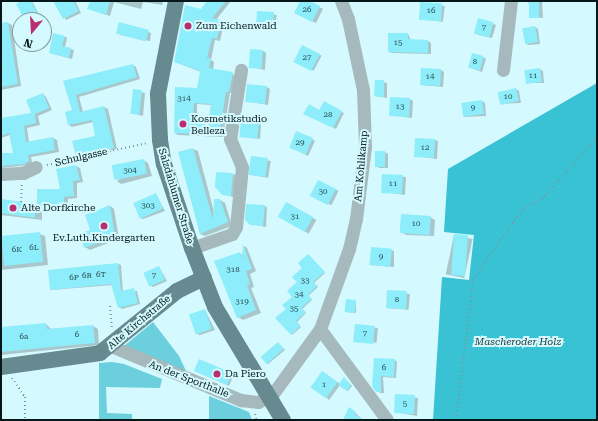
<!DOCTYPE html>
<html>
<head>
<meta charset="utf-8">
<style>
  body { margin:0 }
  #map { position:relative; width:598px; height:421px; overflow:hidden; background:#d4f9fe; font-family:"Roboto Serif",serif }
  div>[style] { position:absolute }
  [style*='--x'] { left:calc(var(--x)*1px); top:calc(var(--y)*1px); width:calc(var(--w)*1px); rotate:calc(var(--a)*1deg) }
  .green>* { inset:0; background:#6bcfdd }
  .forest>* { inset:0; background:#39c2d3 }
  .shadow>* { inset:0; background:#0003; transform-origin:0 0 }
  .building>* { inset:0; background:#8eedfa; transform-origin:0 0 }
  .path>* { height:2px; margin-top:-1px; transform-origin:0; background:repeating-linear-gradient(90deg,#7a979b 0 1px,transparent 0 4px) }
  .minor>* { height:13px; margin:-6.5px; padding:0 6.5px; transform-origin:6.5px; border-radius:6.5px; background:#a6b9bc }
  .major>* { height:16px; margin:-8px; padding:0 8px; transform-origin:8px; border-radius:8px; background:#668a8f }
  .dots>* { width:11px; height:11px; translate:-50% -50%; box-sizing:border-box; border:2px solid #d4f9fe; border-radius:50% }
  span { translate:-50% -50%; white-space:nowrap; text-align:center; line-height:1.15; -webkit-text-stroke:4px #d4f9fe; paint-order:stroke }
  .number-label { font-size:8px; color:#274c51 }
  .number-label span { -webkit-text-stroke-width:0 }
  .poi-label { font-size:10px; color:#051719 }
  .left { translate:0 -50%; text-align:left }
  .street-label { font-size:10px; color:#051719 }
  .park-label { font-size:10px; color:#1b3235; font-style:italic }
  .frame { position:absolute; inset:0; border:2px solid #051719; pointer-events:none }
  .north { position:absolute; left:12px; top:12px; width:40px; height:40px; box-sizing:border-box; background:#d4f9fe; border:1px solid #819fa2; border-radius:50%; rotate:198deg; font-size:11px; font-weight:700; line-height:16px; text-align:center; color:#051719 }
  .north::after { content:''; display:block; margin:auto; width:14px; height:18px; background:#b82f6f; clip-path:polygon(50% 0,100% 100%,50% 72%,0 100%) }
</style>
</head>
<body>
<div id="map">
  <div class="green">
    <i style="clip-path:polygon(153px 322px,179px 356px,187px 373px,124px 346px)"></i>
    <i style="clip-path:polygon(112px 362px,124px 364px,162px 379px,160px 388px,106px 387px,107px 413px,132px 414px,132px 420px,99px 420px,99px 363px)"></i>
    <i style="clip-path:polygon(209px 396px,249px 412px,252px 420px,209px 420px)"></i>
  </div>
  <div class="forest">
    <i style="clip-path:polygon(597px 83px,597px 420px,433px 420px,442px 277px,469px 280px,474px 235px,444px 232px,448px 169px)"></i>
  </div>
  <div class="shadow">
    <i style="clip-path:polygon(24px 1px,32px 1px,42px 20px,26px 20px)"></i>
    <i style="clip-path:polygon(54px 1px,75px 1px,81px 13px,66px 20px)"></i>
    <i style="clip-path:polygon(91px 1px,163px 1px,162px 5px,143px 2px,141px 9px,114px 2px,110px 16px,89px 9px)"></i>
    <i style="clip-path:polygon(evenodd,209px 1px,231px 1px,216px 20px,224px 23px,220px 41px,215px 40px,211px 60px,214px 62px,213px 70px,236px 75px,233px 93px,230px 93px,223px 137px,178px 135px,175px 133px,198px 89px,201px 72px,175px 62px,201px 11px,209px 1px,197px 104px,212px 105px,209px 126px,197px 124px,197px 104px)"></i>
    <i style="clip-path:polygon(301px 1px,308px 1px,323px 9px,316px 23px,295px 13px)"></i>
    <i style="clip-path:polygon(528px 1px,542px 1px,543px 18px,532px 17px)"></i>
    <i style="left:421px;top:3px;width:24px;height:16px;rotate:7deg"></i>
    <i style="left:258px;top:12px;width:19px;height:14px;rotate:9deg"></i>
    <i style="clip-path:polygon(479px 19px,496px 25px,492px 38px,478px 35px)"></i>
    <i style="clip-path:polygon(8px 23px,12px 25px,21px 86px,1px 90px,1px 24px)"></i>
    <i style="clip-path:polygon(120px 23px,151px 33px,150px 41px,120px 35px)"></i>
    <i style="clip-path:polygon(535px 27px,538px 29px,540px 44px,529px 45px,526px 44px)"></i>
    <i style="clip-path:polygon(389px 34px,408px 34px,411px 40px,428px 41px,431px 43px,431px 54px,392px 53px,389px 52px)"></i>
    <i style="clip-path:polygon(64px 36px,67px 38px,65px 47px,74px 50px,72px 59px,50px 53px)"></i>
    <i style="left:303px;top:46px;width:21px;height:17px;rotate:28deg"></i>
    <i style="clip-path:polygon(263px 51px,266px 53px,265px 70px,250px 67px)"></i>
    <i style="clip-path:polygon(483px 57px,486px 59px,482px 72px,468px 67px)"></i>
    <i style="clip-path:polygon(133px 65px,136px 67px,140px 79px,79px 97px,83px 112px,104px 107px,108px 109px,117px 149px,80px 157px,77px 155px,96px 136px,93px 122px,72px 127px,69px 125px,73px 111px,64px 81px)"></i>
    <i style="clip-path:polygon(540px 69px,543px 71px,544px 83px,527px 83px)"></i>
    <i style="clip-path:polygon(441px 70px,444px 72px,443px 87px,421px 85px)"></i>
    <i style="clip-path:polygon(376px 81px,387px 83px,387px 98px,375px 96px)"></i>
    <i style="clip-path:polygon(267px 87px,270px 89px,268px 105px,246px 101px)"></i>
    <i style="clip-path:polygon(516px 89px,519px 91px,521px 103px,500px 104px)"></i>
    <i style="clip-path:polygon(134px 90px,145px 93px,143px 116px,132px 113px)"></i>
    <i style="clip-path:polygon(43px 94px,46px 97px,52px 110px,38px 116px,40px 125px,27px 128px,29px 142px,53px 138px,57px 140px,59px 152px,31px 157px,32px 163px,28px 165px,1px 168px,1px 154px,14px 153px,10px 135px,1px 138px,1px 120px,32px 113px)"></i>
    <i style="clip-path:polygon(410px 99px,413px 101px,412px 118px,390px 115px)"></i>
    <i style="clip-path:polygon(482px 101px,485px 103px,486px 116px,464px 117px)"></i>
    <i style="clip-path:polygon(324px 103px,344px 113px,336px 129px,308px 115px,320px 111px)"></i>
    <i style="clip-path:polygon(258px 124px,261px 125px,260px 139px,241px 136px)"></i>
    <i style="clip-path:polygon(312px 139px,315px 141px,308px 156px,292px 148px)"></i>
    <i style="clip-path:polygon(435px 140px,438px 141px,437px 159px,415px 156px)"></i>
    <i style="clip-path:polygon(193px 149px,198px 151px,214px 212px,220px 200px,225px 203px,232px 226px,205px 236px,200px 234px,179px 152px)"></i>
    <i style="clip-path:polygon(385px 152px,388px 154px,388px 168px,379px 168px,376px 166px)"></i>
    <i style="left:252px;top:158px;width:19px;height:17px;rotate:9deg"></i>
    <i style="clip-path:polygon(143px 160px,148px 163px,152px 176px,121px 184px,117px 181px)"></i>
    <i style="clip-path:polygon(76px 166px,80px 168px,83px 182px,77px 183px,77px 198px,68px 199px,68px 211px,42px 211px,42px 220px,1px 215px,1px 200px,38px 206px,62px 190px)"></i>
    <i style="clip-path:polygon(233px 174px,237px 176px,236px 198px,223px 194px)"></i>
    <i style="clip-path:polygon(383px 175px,406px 177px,405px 195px,383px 192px)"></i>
    <i style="left:319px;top:181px;width:22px;height:16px;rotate:27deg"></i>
    <i style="clip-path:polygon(156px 194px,165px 211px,143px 219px,140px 218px,134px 203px)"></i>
    <i style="left:287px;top:203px;width:34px;height:16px;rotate:30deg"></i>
    <i style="clip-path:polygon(110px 206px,114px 209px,119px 239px,90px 250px,85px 247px,92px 230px)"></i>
    <i style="clip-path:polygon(264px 206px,267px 207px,266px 227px,250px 224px)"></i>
    <i style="clip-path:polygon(430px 217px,435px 220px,434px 236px,406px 235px,401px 232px)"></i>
    <i style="clip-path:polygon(40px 234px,45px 236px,48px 265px,1px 270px,1px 238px)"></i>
    <i style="left:454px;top:235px;width:19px;height:40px;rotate:12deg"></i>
    <i style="clip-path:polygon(244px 246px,247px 248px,256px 271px,250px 274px,254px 287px,251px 288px,261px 313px,243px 320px,238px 317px,239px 253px,243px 255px)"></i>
    <i style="clip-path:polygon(391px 250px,394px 251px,394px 267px,371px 265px)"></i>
    <i style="clip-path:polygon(309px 255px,325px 273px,314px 283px,318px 287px,308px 296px,312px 300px,302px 309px,306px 313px,297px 322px,301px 327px,292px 335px,287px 309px)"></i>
    <i style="clip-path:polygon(118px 264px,121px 265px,123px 292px,137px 291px,140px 304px,122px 309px,119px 307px,113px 285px,51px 290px)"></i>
    <i style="clip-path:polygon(159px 267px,167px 281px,153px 287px,150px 285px)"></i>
    <i style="left:388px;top:292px;width:22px;height:16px;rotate:5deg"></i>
    <i style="clip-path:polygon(356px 301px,356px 313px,347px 312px)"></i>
    <i style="clip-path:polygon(205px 310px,215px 330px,200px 335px,197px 334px)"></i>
    <i style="clip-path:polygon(46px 324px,51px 329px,93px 326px,98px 329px,99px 345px,1px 355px,1px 328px)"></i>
    <i style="left:356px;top:326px;width:22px;height:15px;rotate:5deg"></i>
    <i style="clip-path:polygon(278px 343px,285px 350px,268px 364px,267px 363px)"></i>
    <i style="left:200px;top:360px;width:37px;height:12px;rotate:24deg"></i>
    <i style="clip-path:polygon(395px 360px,397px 362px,396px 378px,383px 377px,384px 393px,380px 393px,373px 385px)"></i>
    <i style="clip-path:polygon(326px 374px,340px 384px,344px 378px,352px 386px,348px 391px,340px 385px,329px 400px,327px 398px)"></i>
    <i style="clip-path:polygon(396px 395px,418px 398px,417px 416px,395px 412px)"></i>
    <i style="clip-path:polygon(349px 408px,352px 410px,363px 420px,344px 420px)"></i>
  </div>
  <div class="building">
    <i style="clip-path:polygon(22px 1px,31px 1px,41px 20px,25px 20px,16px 4px)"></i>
    <i style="clip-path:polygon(53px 1px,73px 1px,79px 11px,63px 19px)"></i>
    <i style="clip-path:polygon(90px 1px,110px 1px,106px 15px,87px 9px)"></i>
    <i style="clip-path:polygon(evenodd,207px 1px,226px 1px,212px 18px,221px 20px,217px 39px,212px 38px,207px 58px,211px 58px,209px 68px,233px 72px,229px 92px,226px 92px,219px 135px,174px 133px,175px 87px,197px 88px,200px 71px,174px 62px,185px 5px,201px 9px,207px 1px,194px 103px,211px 104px,208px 125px,193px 122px,194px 103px)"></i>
    <i style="clip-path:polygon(300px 1px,310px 1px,320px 6px,312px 22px,294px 13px)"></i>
    <i style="left:529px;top:1px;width:10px;height:17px"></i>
    <i style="left:420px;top:2px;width:22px;height:18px;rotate:3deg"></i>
    <i style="left:257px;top:11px;width:17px;height:16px;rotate:3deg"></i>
    <i style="left:478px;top:18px;width:16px;height:16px;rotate:15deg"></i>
    <i style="clip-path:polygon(8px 22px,18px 84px,1px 87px,1px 23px)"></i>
    <i style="left:119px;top:22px;width:31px;height:12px;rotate:15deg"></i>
    <i style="left:535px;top:26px;width:16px;height:13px;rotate:79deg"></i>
    <i style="clip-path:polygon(53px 33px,65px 36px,62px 46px,71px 48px,69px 58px,49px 53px)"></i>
    <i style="clip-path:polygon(388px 33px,408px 33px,408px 39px,428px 40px,428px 53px,388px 52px)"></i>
    <i style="left:302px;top:45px;width:20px;height:19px;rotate:27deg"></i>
    <i style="left:250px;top:49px;width:13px;height:19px;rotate:4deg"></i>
    <i style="left:472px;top:53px;width:12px;height:15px;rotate:14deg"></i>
    <i style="clip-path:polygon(133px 64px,137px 77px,76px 95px,80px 112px,104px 106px,114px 148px,76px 156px,72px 141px,95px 136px,92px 120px,68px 125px,65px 112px,72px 110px,63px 81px)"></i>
    <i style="left:421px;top:68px;width:20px;height:17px;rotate:3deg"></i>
    <i style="left:540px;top:68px;width:14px;height:16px;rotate:82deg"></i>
    <i style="clip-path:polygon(375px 80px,384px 80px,384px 97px,374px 96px)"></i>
    <i style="left:247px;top:84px;width:20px;height:18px;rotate:6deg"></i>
    <i style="left:516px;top:88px;width:13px;height:19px;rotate:77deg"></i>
    <i style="left:133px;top:89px;width:9px;height:25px;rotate:6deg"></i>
    <i style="clip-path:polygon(43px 93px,49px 108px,35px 114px,36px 123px,24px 126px,26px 142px,53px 137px,55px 150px,28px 155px,29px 161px,24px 164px,1px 166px,1px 153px,13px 153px,9px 133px,1px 136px,1px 118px,31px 113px,26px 100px)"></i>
    <i style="left:390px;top:97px;width:20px;height:19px;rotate:3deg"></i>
    <i style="left:482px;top:100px;width:14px;height:21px;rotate:82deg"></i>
    <i style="clip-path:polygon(324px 101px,342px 111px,333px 128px,303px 114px,309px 104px,319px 110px)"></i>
    <i style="left:241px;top:121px;width:18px;height:16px;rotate:6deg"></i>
    <i style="left:296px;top:131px;width:18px;height:18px;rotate:22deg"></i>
    <i style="left:415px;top:138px;width:20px;height:19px;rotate:3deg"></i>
    <i style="clip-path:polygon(193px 148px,213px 220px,214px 199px,220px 199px,228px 222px,200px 234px,178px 152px)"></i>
    <i style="left:375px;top:151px;width:10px;height:16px"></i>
    <i style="left:251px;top:156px;width:17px;height:19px;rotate:7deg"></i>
    <i style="left:144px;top:159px;width:15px;height:33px;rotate:79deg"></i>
    <i style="clip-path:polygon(76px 165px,80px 180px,73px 181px,74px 196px,64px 197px,64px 209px,37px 209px,37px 189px,60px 189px,56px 169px)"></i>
    <i style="clip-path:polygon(216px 172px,233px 173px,231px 196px,222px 195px,215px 187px)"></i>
    <i style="left:382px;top:174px;width:21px;height:19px;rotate:3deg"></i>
    <i style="left:318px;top:180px;width:20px;height:18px;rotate:27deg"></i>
    <i style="left:156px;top:193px;width:17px;height:25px;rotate:66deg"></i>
    <i style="left:1px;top:199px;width:36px;height:14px;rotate:8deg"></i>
    <i style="left:286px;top:202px;width:31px;height:17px;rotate:29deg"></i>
    <i style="clip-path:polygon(246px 204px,265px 205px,263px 226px,250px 225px,245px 220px)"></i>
    <i style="clip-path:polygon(110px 205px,115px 236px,84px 248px,79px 234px,90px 230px,85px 215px)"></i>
    <i style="left:401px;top:214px;width:30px;height:19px;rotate:4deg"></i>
    <i style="left:40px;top:232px;width:30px;height:39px;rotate:84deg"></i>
    <i style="left:454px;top:234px;width:14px;height:41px;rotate:4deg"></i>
    <i style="clip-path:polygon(243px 244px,252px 269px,246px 271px,250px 284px,247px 285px,256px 310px,237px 318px,214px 261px,240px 252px,242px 258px)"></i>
    <i style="left:371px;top:247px;width:21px;height:18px;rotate:5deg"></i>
    <i style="clip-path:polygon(308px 254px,325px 272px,313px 282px,317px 286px,308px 295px,312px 299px,301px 308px,306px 312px,296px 321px,300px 326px,291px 335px,275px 318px,286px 309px,282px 305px,292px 297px,287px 291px,297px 282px,292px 277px,302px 268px,298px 263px)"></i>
    <i style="clip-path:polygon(118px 263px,121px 291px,134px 288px,138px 303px,118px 308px,111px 284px,50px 290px,48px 270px)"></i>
    <i style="left:159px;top:266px;width:15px;height:17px;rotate:67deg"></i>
    <i style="left:387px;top:290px;width:20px;height:18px;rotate:3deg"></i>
    <i style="left:346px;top:299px;width:10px;height:13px;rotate:6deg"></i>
    <i style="left:205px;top:309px;width:21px;height:17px;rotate:71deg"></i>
    <i style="clip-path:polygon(46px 323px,47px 329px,93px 325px,95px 343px,1px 352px,1px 327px)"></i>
    <i style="left:355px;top:324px;width:20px;height:18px;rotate:6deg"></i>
    <i style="left:278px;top:342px;width:9px;height:23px;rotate:49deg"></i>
    <i style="clip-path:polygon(374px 358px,395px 359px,394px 377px,381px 376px,381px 392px,376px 392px,372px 386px)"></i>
    <i style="left:199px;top:359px;width:36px;height:13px;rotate:23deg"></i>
    <i style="left:322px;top:371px;width:19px;height:20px;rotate:35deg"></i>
    <i style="clip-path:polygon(344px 377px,351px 385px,347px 391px,338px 385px)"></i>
    <i style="left:395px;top:394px;width:20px;height:19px;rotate:3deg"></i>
    <i style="clip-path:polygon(349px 407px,356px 412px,354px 414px,363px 420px,343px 420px)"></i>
  </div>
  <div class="path">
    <i style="--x:47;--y:165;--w:103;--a:-12.3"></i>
    <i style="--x:21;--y:202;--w:17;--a:-87"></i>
    <i style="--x:110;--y:306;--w:22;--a:85"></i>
    <i style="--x:12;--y:378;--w:23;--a:56"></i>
    <i style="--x:25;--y:397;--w:23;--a:90"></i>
    <i style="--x:255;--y:414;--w:6;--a:72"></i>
    <i style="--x:456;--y:420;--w:142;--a:-83.1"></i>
    <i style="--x:473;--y:279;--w:86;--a:-54.5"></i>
    <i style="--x:523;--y:209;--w:21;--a:-28"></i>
    <i style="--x:542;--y:199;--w:83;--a:-48.4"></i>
  </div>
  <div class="minor">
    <i style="--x:503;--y:70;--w:69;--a:-83.4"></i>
    <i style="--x:1;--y:174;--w:22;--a:-3"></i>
    <i style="--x:23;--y:173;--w:14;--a:-25"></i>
    <i style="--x:192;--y:248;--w:42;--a:-19.3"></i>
    <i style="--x:232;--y:234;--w:8;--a:-60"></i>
    <i style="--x:236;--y:227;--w:60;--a:-84.3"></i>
    <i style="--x:242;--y:167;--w:30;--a:-113"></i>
    <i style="--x:230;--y:139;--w:70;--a:-80.9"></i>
    <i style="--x:320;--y:329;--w:113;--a:53.6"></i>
    <i style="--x:111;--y:346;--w:141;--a:22.6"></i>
    <i style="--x:241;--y:400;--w:17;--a:7"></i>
    <i style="--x:258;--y:402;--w:16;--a:-27"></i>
    <i style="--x:272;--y:395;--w:82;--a:-54"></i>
    <i style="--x:320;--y:329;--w:85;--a:-70.1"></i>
    <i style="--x:349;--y:249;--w:31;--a:-77"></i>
    <i style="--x:356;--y:219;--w:73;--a:-82.9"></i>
    <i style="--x:365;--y:147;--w:57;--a:-92"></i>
    <i style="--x:363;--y:90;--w:73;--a:-101.9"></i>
    <i style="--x:348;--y:19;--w:19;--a:-111"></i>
  </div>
  <div class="major">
    <i style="--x:176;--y:1;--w:95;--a:101"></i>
    <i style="--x:158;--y:94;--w:46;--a:87.5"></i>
    <i style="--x:160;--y:140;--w:24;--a:81"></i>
    <i style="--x:164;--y:164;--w:89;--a:71.6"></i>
    <i style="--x:192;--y:248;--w:63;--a:68.7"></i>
    <i style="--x:215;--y:307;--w:132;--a:59"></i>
    <i style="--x:1;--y:367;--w:100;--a:-8"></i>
    <i style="--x:100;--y:353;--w:99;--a:-38.8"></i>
    <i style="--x:177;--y:291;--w:30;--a:-26"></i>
  </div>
  <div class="dots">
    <i style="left:188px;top:26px;background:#b82f6f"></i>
    <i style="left:183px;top:124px;background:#b82f6f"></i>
    <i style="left:13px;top:208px;background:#b82f6f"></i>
    <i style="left:104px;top:226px;background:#b82f6f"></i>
    <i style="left:217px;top:374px;background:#b82f6f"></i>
  </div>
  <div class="number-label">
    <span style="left:307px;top:10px">26</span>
    <span style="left:431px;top:11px">16</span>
    <span style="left:484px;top:28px">7</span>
    <span style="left:398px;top:43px">15</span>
    <span style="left:307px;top:58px">27</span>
    <span style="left:475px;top:62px">8</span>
    <span style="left:533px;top:76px">11</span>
    <span style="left:430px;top:77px">14</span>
    <span style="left:508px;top:97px">10</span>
    <span style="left:184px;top:99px">314</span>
    <span style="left:400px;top:107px">13</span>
    <span style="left:473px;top:108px">9</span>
    <span style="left:328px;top:115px">28</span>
    <span style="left:300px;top:143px">29</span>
    <span style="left:425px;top:148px">12</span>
    <span style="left:130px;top:171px">304</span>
    <span style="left:393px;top:184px">11</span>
    <span style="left:323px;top:192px">30</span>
    <span style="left:148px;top:206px">303</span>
    <span style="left:295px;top:217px">31</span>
    <span style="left:416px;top:224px">10</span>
    <span style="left:34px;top:248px">6L</span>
    <span style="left:17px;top:250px">6K</span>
    <span style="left:381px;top:257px">9</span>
    <span style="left:233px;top:270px">318</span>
    <span style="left:101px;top:275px">6T</span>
    <span style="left:87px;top:276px">6R</span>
    <span style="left:154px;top:276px">7</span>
    <span style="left:74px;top:278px">6P</span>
    <span style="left:305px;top:281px">33</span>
    <span style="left:299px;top:295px">34</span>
    <span style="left:397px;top:300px">8</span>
    <span style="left:242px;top:302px">319</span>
    <span style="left:294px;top:309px">35</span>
    <span style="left:365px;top:334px">7</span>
    <span style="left:77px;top:335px">6</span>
    <span style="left:24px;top:337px">6a</span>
    <span style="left:384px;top:368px">6</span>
    <span style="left:324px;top:385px">1</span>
    <span style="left:405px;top:404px">5</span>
  </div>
  <div class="poi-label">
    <span class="left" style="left:196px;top:26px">Zum Eichenwald</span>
    <span class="left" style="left:191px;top:124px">Kosmetikstudio<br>Belleza</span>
    <span class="left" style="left:21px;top:208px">Alte Dorfkirche</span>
    <span style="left:104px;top:238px">Ev.Luth.Kindergarten</span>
    <span class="left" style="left:225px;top:374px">Da Piero</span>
  </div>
  <div class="street-label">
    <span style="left:81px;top:157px;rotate:-13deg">Schulgasse</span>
    <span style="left:361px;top:166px;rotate:-85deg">Am Kohlikamp</span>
    <span style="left:176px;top:196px;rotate:73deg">Salzdahlumer Straße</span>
    <span style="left:139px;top:322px;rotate:-40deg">Alte Kirchstraße</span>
    <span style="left:189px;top:379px;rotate:21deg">An der Sporthalle</span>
  </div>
  <div class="park-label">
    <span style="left:518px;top:342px">Mascheroder Holz</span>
  </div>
  <div class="frame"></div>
  <div class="north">N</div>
</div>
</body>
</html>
